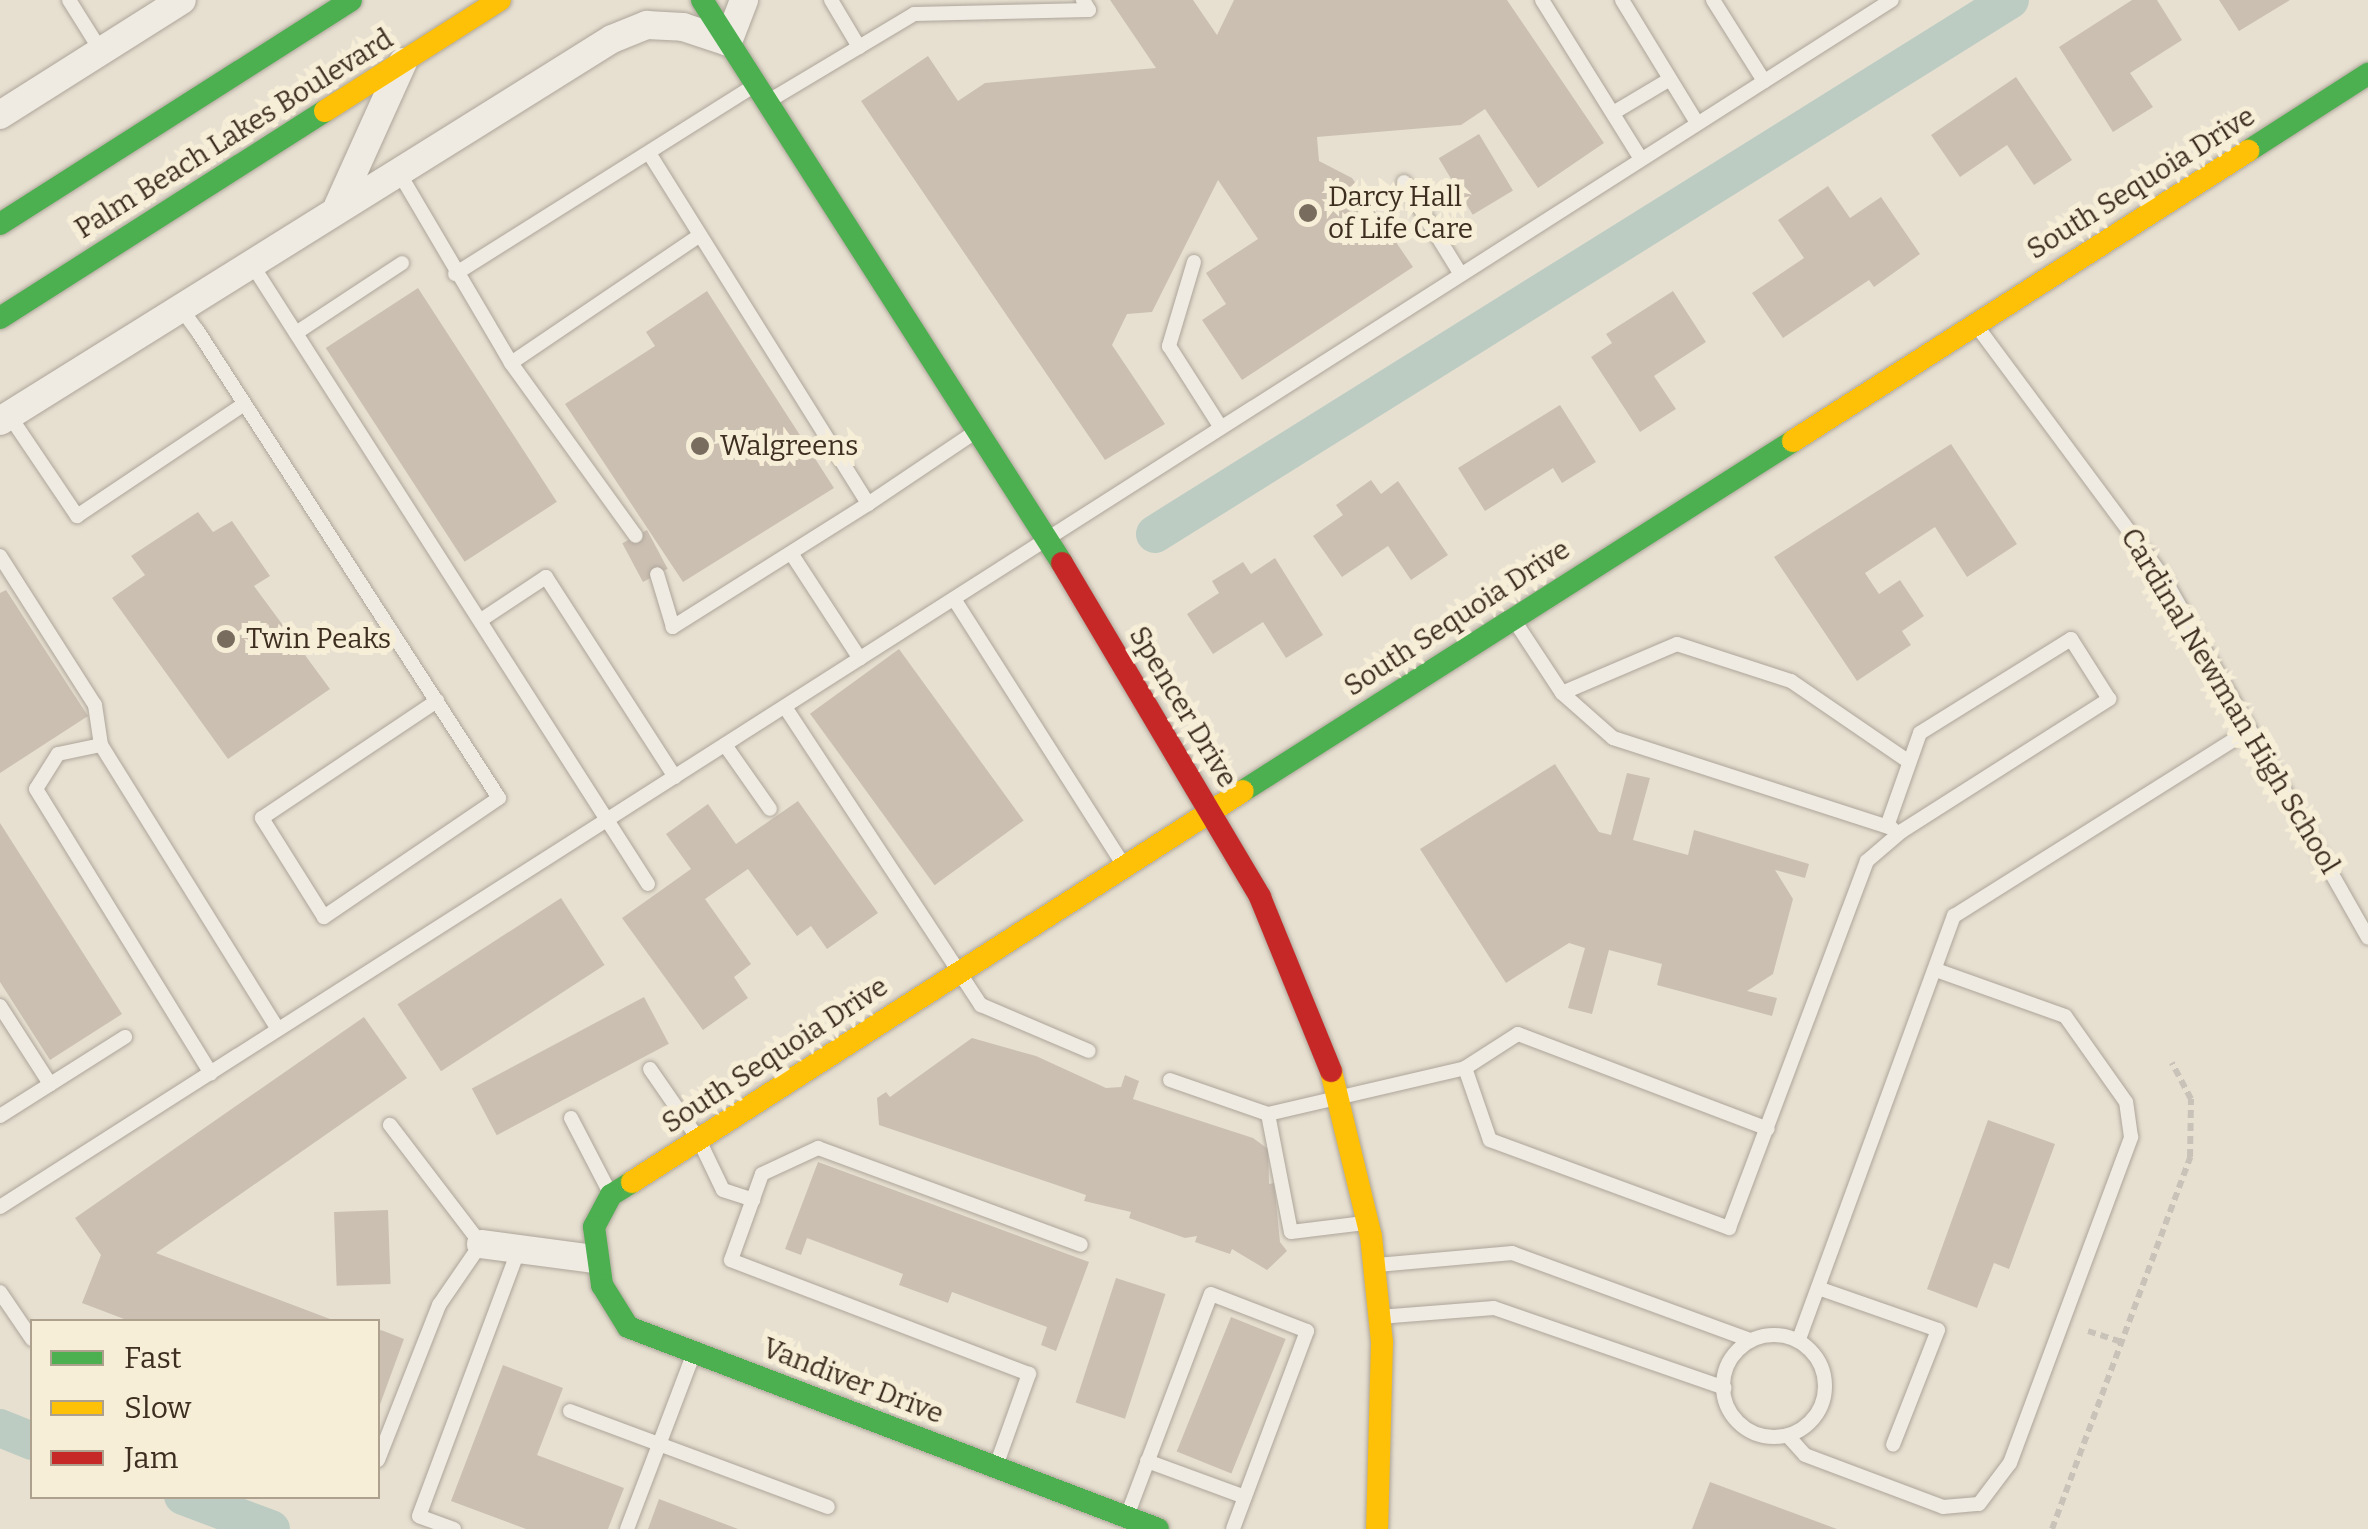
<!DOCTYPE html>
<html>
<head>
<meta charset="utf-8">
<style>
  body { margin:0 }
  #map { position:relative; width:2368px; height:1529px; overflow:hidden; background:#e7e0d1; font-family:Bitter,serif }
  div>[style] { position:absolute }
  [style*='--x'] { left:calc(var(--x)*1px); top:calc(var(--y)*1px); width:calc(var(--w)*1px); rotate:calc(var(--a)*1deg) }
  .canal>* { height:38px; margin:-19px; padding:0 19px; transform-origin:19px; border-radius:19px; background:#bcccc2 }
  .building>* { inset:0; background:#cbbfb2; transform-origin:0 0 }
  .path>* { height:6px; margin-top:-3px; transform-origin:0; background:repeating-linear-gradient(90deg,#c8c2b9 0 8px,transparent 0 13px) }
  .roads { filter:drop-shadow(0 0 2px #ada599) drop-shadow(0 0 2px #ada599) }
  .lane>* { height:14px; margin:-7px; padding:0 7px; transform-origin:7px; border-radius:7px; background:#efebe3 }
  .lane>.ring { margin:-7px; padding:0; box-sizing:content-box; background:none; border:14px solid #efebe3; border-radius:50% }
  .street>* { height:28px; margin:-14px; padding:0 14px; transform-origin:14px; border-radius:14px; background:#efebe3 }
  .fast>* { height:22px; margin:-11px; padding:0 11px; transform-origin:11px; border-radius:11px; background:#4caf50 }
  .slow>* { height:22px; margin:-11px; padding:0 11px; transform-origin:11px; border-radius:11px; background:#ffc107 }
  .jam>* { height:22px; margin:-11px; padding:0 11px; transform-origin:11px; border-radius:11px; background:#c62828 }
  .dots>* { width:28px; height:28px; translate:-50% -50%; box-sizing:border-box; border:5px solid #f7eed8; border-radius:50% }
  span { translate:-50% -50%; white-space:nowrap; text-align:center; line-height:1.15; -webkit-text-stroke:10px #f7eed8; paint-order:stroke }
  .street-label { font-size:28px; color:#3d2e20 }
  .poi-label { font-size:28px; color:#3d2e20 }
  .left { translate:0 -50%; text-align:left }
  .legend { position:absolute; left:30px; top:1319px; width:350px; height:180px; box-sizing:border-box; background:#f7eed8; border:2px solid #ada18e; margin:0; padding:12px 18px; list-style:none; font-size:30px; color:#3d2e20 }
  .legend li { display:flex; align-items:center; gap:20px; height:50px }
  .legend b { width:50px; border:2px solid #ada18e }
</style>
</head>
<body>
<div id="map">
  <div class="canal">
    <i style="--x:1155;--y:534;--w:1008;--a:-31.99"></i>
    <i style="--x:0;--y:1428;--w:35;--a:22"></i>
    <i style="--x:183;--y:1496;--w:94;--a:20.6"></i>
  </div>
  <div class="building">
    <i style="clip-path:polygon(1110px 0,1193px 0,1217px 35px,1234px 0,1507px 0,1604px 143px,1538px 188px,1485px 109px,1461px 125px,1317px 137px,1319px 161px,1352px 178px,1413px 267px,1242px 380px,1202px 320px,1226px 304px,1206px 273px,1258px 239px,1218px 180px,1152px 312px,1127px 314px,1112px 345px,1165px 424px,1105px 460px,861px 101px,928px 56px,958px 101px,985px 83px,1156px 68px)"></i>
    <i style="clip-path:polygon(2132px 0,2157px 0,2182px 40px,2130px 73px,2153px 107px,2113px 132px,2059px 47px)"></i>
    <i style="clip-path:polygon(2219px 0,2290px 0,2239px 31px)"></i>
    <i style="clip-path:polygon(2016px 77px,2072px 160px,2034px 185px,2007px 145px,1960px 177px,1931px 135px)"></i>
    <i style="left:1479px;top:134px;width:66px;height:47px;rotate:59deg"></i>
    <i style="clip-path:polygon(1828px 186px,1850px 218px,1881px 197px,1920px 254px,1874px 287px,1869px 280px,1783px 338px,1752px 293px,1804px 258px,1778px 220px)"></i>
    <i style="left:418px;top:288px;width:255px;height:110px;rotate:57deg"></i>
    <i style="clip-path:polygon(707px 291px,834px 488px,683px 582px,565px 404px,655px 346px,646px 332px)"></i>
    <i style="clip-path:polygon(1673px 291px,1706px 342px,1654px 376px,1676px 409px,1640px 432px,1591px 357px,1612px 343px,1606px 334px)"></i>
    <i style="clip-path:polygon(1560px 405px,1596px 462px,1562px 483px,1553px 468px,1485px 511px,1458px 468px)"></i>
    <i style="clip-path:polygon(1951px 444px,2017px 544px,1967px 577px,1935px 527px,1865px 573px,1879px 594px,1900px 580px,1924px 616px,1902px 631px,1911px 645px,1857px 681px,1774px 557px)"></i>
    <i style="clip-path:polygon(1371px 480px,1381px 494px,1398px 481px,1448px 555px,1411px 580px,1388px 546px,1342px 577px,1313px 536px,1343px 515px,1336px 505px)"></i>
    <i style="clip-path:polygon(198px 512px,213px 532px,232px 521px,270px 576px,254px 586px,330px 689px,228px 759px,112px 598px,145px 575px,131px 556px)"></i>
    <i style="left:647px;top:530px;width:44px;height:28px;rotate:62deg"></i>
    <i style="clip-path:polygon(1275px 558px,1323px 635px,1286px 658px,1263px 622px,1213px 654px,1187px 614px,1219px 593px,1212px 581px,1243px 562px,1251px 574px)"></i>
    <i style="clip-path:polygon(6px 590px,88px 716px,0 773px,0 593px)"></i>
    <i style="left:899px;top:649px;width:212px;height:110px;rotate:54deg"></i>
    <i style="clip-path:polygon(1555px 764px,1599px 832px,1611px 835px,1627px 773px,1650px 778px,1633px 840px,1688px 855px,1694px 830px,1809px 864px,1805px 878px,1775px 870px,1793px 899px,1773px 974px,1747px 991px,1777px 998px,1772px 1016px,1657px 985px,1662px 964px,1609px 950px,1592px 1014px,1568px 1008px,1585px 948px,1569px 943px,1506px 983px,1420px 849px)"></i>
    <i style="clip-path:polygon(798px 801px,878px 913px,827px 949px,811px 926px,797px 936px,748px 869px,705px 899px,751px 964px,734px 977px,748px 998px,703px 1030px,622px 918px,691px 869px,666px 834px,708px 804px,736px 844px)"></i>
    <i style="clip-path:polygon(0 823px,122px 1014px,50px 1060px,0 982px)"></i>
    <i style="left:561px;top:898px;width:80px;height:195px;rotate:57deg"></i>
    <i style="left:644px;top:997px;width:53px;height:195px;rotate:62deg"></i>
    <i style="clip-path:polygon(364px 1017px,407px 1078px,156px 1253px,338px 1322px,132px 1322px,82px 1303px,101px 1255px,75px 1218px)"></i>
    <i style="clip-path:polygon(972px 1038px,1036px 1056px,1106px 1088px,1121px 1087px,1125px 1075px,1139px 1081px,1133px 1099px,1253px 1138px,1268px 1149px,1269px 1184px,1274px 1183px,1280px 1242px,1287px 1251px,1267px 1270px,1232px 1249px,1230px 1254px,1195px 1242px,1197px 1236px,1185px 1238px,1129px 1218px,1131px 1212px,1084px 1201px,1086px 1195px,879px 1125px,877px 1098px,886px 1092px,890px 1097px)"></i>
    <i style="clip-path:polygon(1988px 1120px,2055px 1144px,2009px 1269px,1994px 1263px,1977px 1308px,1927px 1289px)"></i>
    <i style="clip-path:polygon(818px 1162px,1089px 1262px,1056px 1351px,1041px 1345px,1047px 1327px,952px 1292px,948px 1303px,899px 1285px,903px 1274px,807px 1238px,801px 1255px,785px 1249px)"></i>
    <i style="left:388px;top:1210px;width:74px;height:54px;rotate:88deg"></i>
    <i style="left:1116px;top:1278px;width:52px;height:131px;rotate:18deg"></i>
    <i style="left:1231px;top:1317px;width:59px;height:145px;rotate:22deg"></i>
    <i style="clip-path:polygon(381px 1330px,404px 1339px,378px 1410px,378px 1332px)"></i>
    <i style="clip-path:polygon(503px 1365px,563px 1388px,537px 1455px,624px 1488px,608px 1529px,526px 1529px,451px 1501px)"></i>
    <i style="clip-path:polygon(1710px 1482px,1837px 1529px,1692px 1529px)"></i>
    <i style="clip-path:polygon(659px 1499px,738px 1529px,648px 1529px)"></i>
  </div>
  <div class="path">
    <i style="--x:2088;--y:1331;--w:35;--a:18"></i>
    <i style="--x:2052;--y:1529;--w:397;--a:-69.6"></i>
    <i style="--x:2190;--y:1157;--w:58;--a:-89"></i>
    <i style="--x:2191;--y:1099;--w:41;--a:-117.8"></i>
  </div>
  <div class="roads">
    <div class="lane">
      <i style="--x:69;--y:0;--w:60;--a:57.9"></i>
      <i style="--x:831;--y:0;--w:55;--a:59.2"></i>
      <i style="--x:1542;--y:0;--w:187;--a:58.1"></i>
      <i style="--x:1622;--y:0;--w:144;--a:58.6"></i>
      <i style="--x:1713;--y:0;--w:96;--a:57.8"></i>
      <i style="--x:767;--y:102;--w:171;--a:-30.9"></i>
      <i style="--x:914;--y:14;--w:175;--a:-1.3"></i>
      <i style="--x:1089;--y:10;--w:12;--a:-121"></i>
      <i style="--x:1613;--y:113;--w:66;--a:-30.8"></i>
      <i style="--x:649;--y:153;--w:414;--a:58"></i>
      <i style="--x:868;--y:504;--w:231;--a:147.8"></i>
      <i style="--x:673;--y:627;--w:55;--a:-106.8"></i>
      <i style="--x:398;--y:171;--w:223;--a:59.5"></i>
      <i style="--x:511;--y:363;--w:228;--a:-34.1"></i>
      <i style="--x:1404;--y:182;--w:107;--a:58.4"></i>
      <i style="--x:1194;--y:262;--w:88;--a:106.6"></i>
      <i style="--x:1169;--y:346;--w:95;--a:57.5"></i>
      <i style="--x:251;--y:263;--w:737;--a:57.41"></i>
      <i style="--x:455;--y:274;--w:355;--a:-32.2"></i>
      <i style="--x:180;--y:307;--w:29;--a:54"></i>
      <i style="--x:197;--y:330;--w:557;--a:57.17"></i>
      <i style="--x:499;--y:798;--w:212;--a:145.8"></i>
      <i style="--x:324;--y:917;--w:117;--a:-122.1"></i>
      <i style="--x:262;--y:818;--w:211;--a:-33.8"></i>
      <i style="--x:1976;--y:325;--w:312;--a:53.4"></i>
      <i style="--x:2162;--y:575;--w:417;--a:60.4"></i>
      <i style="--x:296;--y:333;--w:127;--a:-33.4"></i>
      <i style="--x:511;--y:363;--w:213;--a:54.2"></i>
      <i style="--x:9;--y:415;--w:122;--a:56"></i>
      <i style="--x:77;--y:516;--w:201;--a:-33.8"></i>
      <i style="--x:868;--y:504;--w:129;--a:-33.9"></i>
      <i style="--x:791;--y:553;--w:126;--a:56.9"></i>
      <i style="--x:0;--y:556;--w:177;--a:57.5"></i>
      <i style="--x:95;--y:705;--w:40;--a:81.5"></i>
      <i style="--x:101;--y:745;--w:331;--a:58.1"></i>
      <i style="--x:954;--y:599;--w:317;--a:57.5"></i>
      <i style="--x:481;--y:620;--w:78;--a:-33.5"></i>
      <i style="--x:546;--y:577;--w:238;--a:57.2"></i>
      <i style="--x:1514;--y:620;--w:87;--a:56.7"></i>
      <i style="--x:1562;--y:693;--w:68;--a:41.4"></i>
      <i style="--x:1613;--y:738;--w:293;--a:17.9"></i>
      <i style="--x:1562;--y:693;--w:125;--a:-23.1"></i>
      <i style="--x:1677;--y:644;--w:120;--a:18"></i>
      <i style="--x:1791;--y:681;--w:142;--a:34.4"></i>
      <i style="--x:785;--y:707;--w:357;--a:56.7"></i>
      <i style="--x:981;--y:1005;--w:117;--a:23.1"></i>
      <i style="--x:101;--y:745;--w:44;--a:168.2"></i>
      <i style="--x:58;--y:754;--w:41;--a:122.2"></i>
      <i style="--x:36;--y:789;--w:334;--a:58.4"></i>
      <i style="--x:725;--y:745;--w:78;--a:54.9"></i>
      <i style="--x:0;--y:1006;--w:93;--a:57.3"></i>
      <i style="--x:1465;--y:1068;--w:76;--a:70.9"></i>
      <i style="--x:1490;--y:1140;--w:255;--a:20.2"></i>
      <i style="--x:1729;--y:1228;--w:392;--a:-69.4"></i>
      <i style="--x:1867;--y:861;--w:46;--a:-40.6"></i>
      <i style="--x:1902;--y:831;--w:246;--a:-32.5"></i>
      <i style="--x:2109;--y:699;--w:71;--a:-122.3"></i>
      <i style="--x:2071;--y:639;--w:178;--a:148.1"></i>
      <i style="--x:1920;--y:733;--w:99;--a:109.5"></i>
      <i style="--x:650;--y:1069;--w:86;--a:55.4"></i>
      <i style="--x:699;--y:1140;--w:55;--a:64.4"></i>
      <i style="--x:723;--y:1190;--w:32;--a:18"></i>
      <i style="--x:1170;--y:1080;--w:104;--a:19.1"></i>
      <i style="--x:1268;--y:1114;--w:202;--a:-13.1"></i>
      <i style="--x:1465;--y:1068;--w:63;--a:-32.7"></i>
      <i style="--x:1518;--y:1034;--w:267;--a:20.8"></i>
      <i style="--x:1268;--y:1114;--w:120;--a:79"></i>
      <i style="--x:1291;--y:1232;--w:74;--a:-7"></i>
      <i style="--x:0;--y:1116;--w:148;--a:-32.3"></i>
      <i style="--x:571;--y:1118;--w:87;--a:62.5"></i>
      <i style="--x:0;--y:1207;--w:2244;--a:-32.54"></i>
      <i style="--x:1377;--y:1265;--w:136;--a:-5.1"></i>
      <i style="--x:1512;--y:1253;--w:253;--a:20.1"></i>
      <i style="--x:1818;--y:1288;--w:127;--a:19.3"></i>
      <i style="--x:1938;--y:1330;--w:123;--a:111.4"></i>
      <i style="--x:0;--y:1292;--w:57;--a:55.8"></i>
      <i style="--x:1379;--y:1317;--w:115;--a:-4.5"></i>
      <i style="--x:1494;--y:1308;--w:244;--a:19.1"></i>
      <i class="ring" style="left:1723px;top:1335px;width:88px;height:88px"></i>
      <i style="--x:1799;--y:1339;--w:451;--a:-69.9"></i>
      <i style="--x:1954;--y:916;--w:347;--a:-32.2"></i>
      <i style="--x:570;--y:1411;--w:275;--a:20.4"></i>
      <i style="--x:1788;--y:1436;--w:25;--a:48"></i>
      <i style="--x:1805;--y:1455;--w:147;--a:20.6"></i>
      <i style="--x:1943;--y:1507;--w:36;--a:-5"></i>
      <i style="--x:1979;--y:1504;--w:51;--a:-52.9"></i>
      <i style="--x:2010;--y:1463;--w:348;--a:-69.6"></i>
      <i style="--x:2131;--y:1137;--w:35;--a:-98"></i>
      <i style="--x:2126;--y:1102;--w:105;--a:-125.3"></i>
      <i style="--x:2065;--y:1016;--w:137;--a:-160.4"></i>
      <i style="--x:378;--y:1460;--w:167;--a:-68.5"></i>
      <i style="--x:439;--y:1305;--w:74;--a:-55.5"></i>
      <i style="--x:481;--y:1244;--w:150;--a:-127.4"></i>
      <i style="--x:1147;--y:1461;--w:104;--a:20.2"></i>
      <i style="--x:996;--y:1466;--w:98;--a:-70.3"></i>
      <i style="--x:1029;--y:1374;--w:319;--a:-159.1"></i>
      <i style="--x:731;--y:1260;--w:91;--a:-70.2"></i>
      <i style="--x:762;--y:1174;--w:62;--a:-24.9"></i>
      <i style="--x:818;--y:1148;--w:280;--a:20.2"></i>
      <i style="--x:1127;--y:1516;--w:237;--a:-69.3"></i>
      <i style="--x:1211;--y:1294;--w:103;--a:21.1"></i>
      <i style="--x:1307;--y:1331;--w:211;--a:110.5"></i>
      <i style="--x:454;--y:1529;--w:37;--a:-160"></i>
      <i style="--x:419;--y:1516;--w:285;--a:-69.5"></i>
      <i style="--x:627;--y:1529;--w:188;--a:-69.2"></i>
    </div>
    <div class="street">
      <i style="--x:0;--y:115;--w:215;--a:-32.3"></i>
      <i style="--x:338;--y:206;--w:158;--a:-65.7"></i>
      <i style="--x:0;--y:421;--w:721;--a:-31.97"></i>
      <i style="--x:612;--y:39;--w:38;--a:-22"></i>
      <i style="--x:647;--y:25;--w:36;--a:3"></i>
      <i style="--x:683;--y:27;--w:47;--a:18.4"></i>
      <i style="--x:728;--y:42;--w:45;--a:-69.1"></i>
      <i style="--x:481;--y:1244;--w:115;--a:7.5"></i>
    </div>
    <div class="fast">
      <i style="--x:702;--y:0;--w:668;--a:57.4"></i>
      <i style="--x:2248;--y:151;--w:143;--a:-32.7"></i>
      <i style="--x:0;--y:224;--w:416;--a:-32.5"></i>
      <i style="--x:0;--y:318;--w:385;--a:-32.5"></i>
      <i style="--x:1243;--y:791;--w:652;--a:-32.47"></i>
      <i style="--x:632;--y:1182;--w:25;--a:148"></i>
      <i style="--x:611;--y:1195;--w:36;--a:118"></i>
      <i style="--x:594;--y:1227;--w:59;--a:82.1"></i>
      <i style="--x:602;--y:1285;--w:49;--a:58.2"></i>
      <i style="--x:628;--y:1327;--w:567;--a:20.86"></i>
    </div>
    <div class="slow">
      <i style="--x:325;--y:111;--w:207;--a:-32.4"></i>
      <i style="--x:1793;--y:441;--w:540;--a:-32.51"></i>
      <i style="--x:1331;--y:1071;--w:170;--a:76.4"></i>
      <i style="--x:1371;--y:1236;--w:107;--a:84.1"></i>
      <i style="--x:1382;--y:1342;--w:187;--a:91.5"></i>
      <i style="--x:632;--y:1182;--w:725;--a:-32.62"></i>
    </div>
    <div class="jam">
      <i style="--x:1062;--y:563;--w:388;--a:59.3"></i>
      <i style="--x:1260;--y:897;--w:188;--a:67.8"></i>
    </div>
  </div>
  <div class="dots">
    <i style="left:1308px;top:213px;background:#786c5e"></i>
    <i style="left:700px;top:446px;background:#786c5e"></i>
    <i style="left:226px;top:639px;background:#786c5e"></i>
  </div>
  <div class="street-label">
    <span style="left:234px;top:134px;rotate:-32deg">Palm Beach Lakes Boulevard</span>
    <span style="left:2141px;top:183px;rotate:-32deg">South Sequoia Drive</span>
    <span style="left:1457px;top:618px;rotate:-33deg">South Sequoia Drive</span>
    <span style="left:2230px;top:701px;rotate:59deg">Cardinal Newman High School</span>
    <span style="left:1183px;top:707px;rotate:59deg">Spencer Drive</span>
    <span style="left:775px;top:1055px;rotate:-33deg">South Sequoia Drive</span>
    <span style="left:853px;top:1381px;rotate:21deg">Vandiver Drive</span>
  </div>
  <div class="poi-label">
    <span class="left" style="left:1328px;top:213px">Darcy Hall<br>of Life Care</span>
    <span class="left" style="left:720px;top:446px">Walgreens</span>
    <span class="left" style="left:246px;top:639px">Twin Peaks</span>
  </div>
  <ul class="legend">
  <li><b style="height:12px;background:#4caf50"></b>Fast</li>
  <li><b style="height:12px;background:#ffc107"></b>Slow</li>
  <li><b style="height:12px;background:#c62828"></b>Jam</li>
  </ul>
</div>
</body>
</html>
